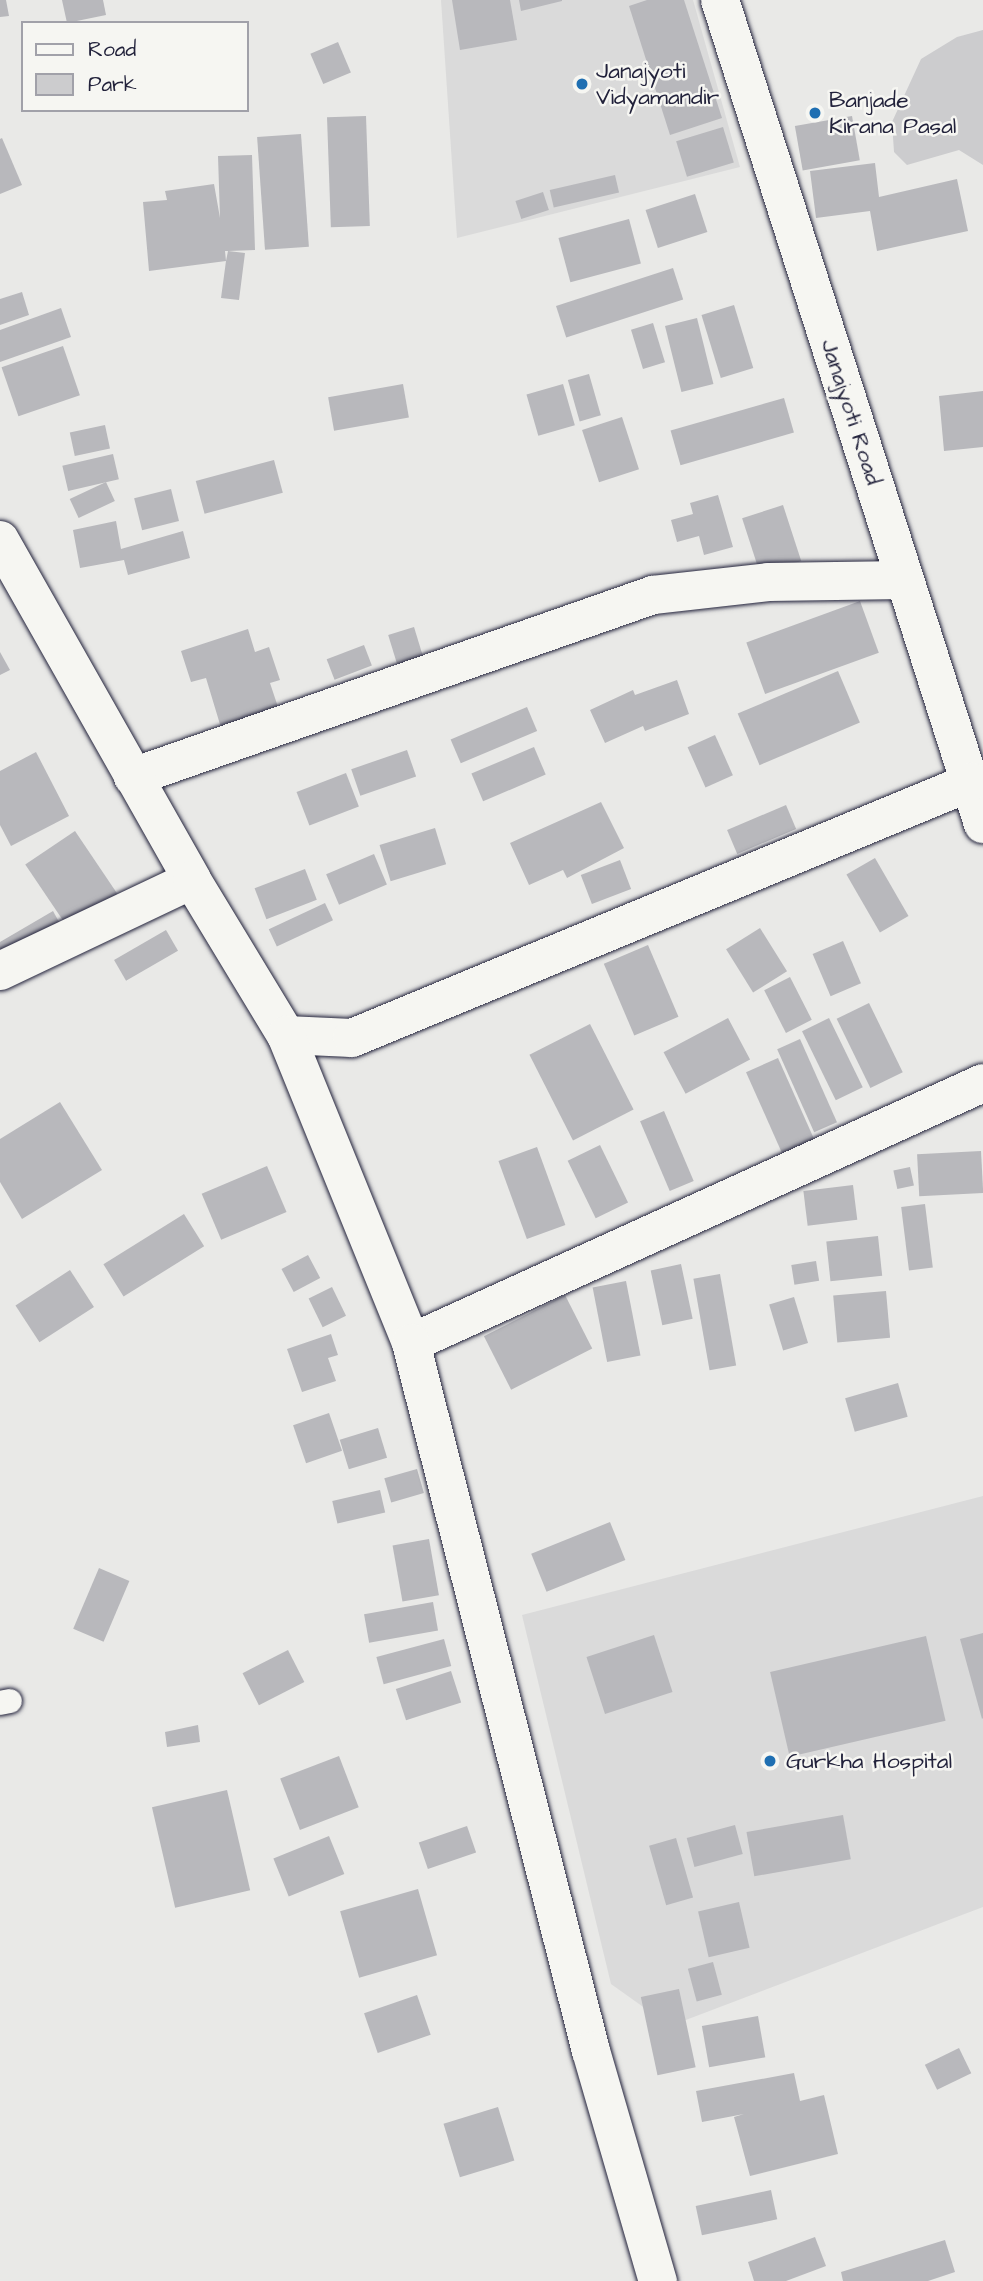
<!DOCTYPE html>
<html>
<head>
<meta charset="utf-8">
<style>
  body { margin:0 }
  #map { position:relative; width:983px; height:2281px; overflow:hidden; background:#e9e9e7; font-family:"Architects Daughter",sans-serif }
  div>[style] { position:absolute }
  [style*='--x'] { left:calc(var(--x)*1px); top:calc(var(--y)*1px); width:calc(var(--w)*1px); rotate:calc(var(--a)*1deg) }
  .built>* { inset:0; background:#dadada }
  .green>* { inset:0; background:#ccccce }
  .building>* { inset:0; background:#b8b8bc; transform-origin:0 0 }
  .roads { filter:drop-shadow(0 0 2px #22223b) drop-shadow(0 0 2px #22223b) }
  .lane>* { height:24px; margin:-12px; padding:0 12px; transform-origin:12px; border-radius:12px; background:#f6f6f2 }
  .street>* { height:38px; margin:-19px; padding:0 19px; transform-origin:19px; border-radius:19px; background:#f6f6f2 }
  .secondary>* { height:38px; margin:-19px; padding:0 19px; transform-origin:19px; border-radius:19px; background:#f6f6f2 }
  .dots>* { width:19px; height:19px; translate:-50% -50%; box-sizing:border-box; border:4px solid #f6f6f2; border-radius:50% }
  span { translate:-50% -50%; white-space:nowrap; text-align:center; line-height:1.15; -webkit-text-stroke:5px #f6f6f2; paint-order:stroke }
  .poi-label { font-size:23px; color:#22223b }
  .left { translate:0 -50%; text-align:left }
  .street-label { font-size:23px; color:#22223b }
  .legend { position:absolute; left:21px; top:21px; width:228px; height:91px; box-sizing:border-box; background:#f6f6f2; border:2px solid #a1a1a9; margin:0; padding:9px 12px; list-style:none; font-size:21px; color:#22223b }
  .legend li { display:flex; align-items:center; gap:14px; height:35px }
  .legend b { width:35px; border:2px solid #a1a1a9 }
</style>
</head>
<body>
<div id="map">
  <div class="built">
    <i style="clip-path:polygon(441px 0,693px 0,740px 167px,457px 238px)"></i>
    <i style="clip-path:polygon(983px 1496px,983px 1907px,670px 2026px,611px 1984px,522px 1615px)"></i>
  </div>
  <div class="green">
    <i style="clip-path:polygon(983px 30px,983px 165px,959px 150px,907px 165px,894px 152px,892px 122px,921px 59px,957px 37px)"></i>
  </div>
  <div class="building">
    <i style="clip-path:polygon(0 0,6px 0,9px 16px,0 17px)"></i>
    <i style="clip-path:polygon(62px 0,103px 0,106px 15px,67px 23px)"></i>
    <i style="clip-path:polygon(452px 0,510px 0,517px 40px,460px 50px)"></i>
    <i style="clip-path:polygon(519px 0,562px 0,562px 1px,521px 11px)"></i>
    <i style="clip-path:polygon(647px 0,684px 0,722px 118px,670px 135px,629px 6px)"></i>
    <i style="left:338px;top:42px;width:33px;height:30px;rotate:67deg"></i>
    <i style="left:366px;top:116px;width:110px;height:39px;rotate:88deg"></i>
    <i style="left:852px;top:116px;width:45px;height:58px;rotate:80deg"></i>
    <i style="left:723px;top:127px;width:37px;height:49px;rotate:73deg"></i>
    <i style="left:301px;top:134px;width:113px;height:44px;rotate:86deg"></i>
    <i style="clip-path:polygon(2px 138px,22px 185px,0 194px,0 139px)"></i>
    <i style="clip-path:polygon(252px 155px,255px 250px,228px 251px,225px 251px,226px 261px,228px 251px,245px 253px,239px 300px,221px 298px,226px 261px,149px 271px,143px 202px,167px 200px,165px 191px,214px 184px,220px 218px,218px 156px)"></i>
    <i style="clip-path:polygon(875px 163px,879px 197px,957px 179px,968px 231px,877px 251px,870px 211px,816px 218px,810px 171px)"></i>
    <i style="left:615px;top:175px;width:18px;height:67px;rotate:77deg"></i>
    <i style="left:543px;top:192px;width:19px;height:29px;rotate:72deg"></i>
    <i style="left:695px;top:194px;width:40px;height:52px;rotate:72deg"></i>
    <i style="left:629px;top:219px;width:46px;height:73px;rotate:75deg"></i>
    <i style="left:673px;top:268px;width:33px;height:123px;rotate:72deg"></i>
    <i style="clip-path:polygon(22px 292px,29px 315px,0 325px,0 299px)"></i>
    <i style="left:734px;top:305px;width:66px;height:34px;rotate:73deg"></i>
    <i style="clip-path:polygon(61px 308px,71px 337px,0 362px,0 330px)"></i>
    <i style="left:697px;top:318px;width:68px;height:33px;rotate:76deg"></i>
    <i style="left:653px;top:323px;width:41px;height:23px;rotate:73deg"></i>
    <i style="left:63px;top:346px;width:52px;height:65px;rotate:71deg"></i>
    <i style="left:589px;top:374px;width:43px;height:22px;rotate:74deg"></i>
    <i style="left:403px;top:384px;width:34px;height:76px;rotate:80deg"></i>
    <i style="left:563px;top:384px;width:43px;height:38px;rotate:74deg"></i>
    <i style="clip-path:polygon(983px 391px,983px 447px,944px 451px,939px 396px)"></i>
    <i style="left:784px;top:398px;width:36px;height:118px;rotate:74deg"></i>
    <i style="left:622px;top:417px;width:55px;height:42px;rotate:72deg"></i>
    <i style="left:105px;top:425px;width:24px;height:36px;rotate:78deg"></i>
    <i style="left:113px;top:454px;width:26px;height:52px;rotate:77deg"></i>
    <i style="left:274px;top:460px;width:34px;height:81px;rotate:75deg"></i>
    <i style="left:106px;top:482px;width:21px;height:40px;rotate:65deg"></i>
    <i style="left:171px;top:489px;width:33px;height:38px;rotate:76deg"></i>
    <i style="clip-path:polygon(718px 495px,733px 547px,704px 555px,699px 536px,677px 542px,671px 520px,693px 514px,690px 503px)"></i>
    <i style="left:783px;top:505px;width:59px;height:43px;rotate:72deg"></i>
    <i style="clip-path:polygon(116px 521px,121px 549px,183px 531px,190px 558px,128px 575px,124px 560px,80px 568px,73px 530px)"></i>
    <i style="left:860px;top:601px;width:55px;height:121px;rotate:70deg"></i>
    <i style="left:414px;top:627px;width:47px;height:27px;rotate:73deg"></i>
    <i style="clip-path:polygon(248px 629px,255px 652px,269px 647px,280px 680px,270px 683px,280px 713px,222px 731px,206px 678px,191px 682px,181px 651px)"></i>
    <i style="left:364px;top:645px;width:22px;height:40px;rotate:69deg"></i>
    <i style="clip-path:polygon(0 652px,10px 670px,0 675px)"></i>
    <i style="left:838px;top:671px;width:56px;height:109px;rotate:67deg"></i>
    <i style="clip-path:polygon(677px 680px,689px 714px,645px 731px,643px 726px,605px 743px,590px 710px,633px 690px,635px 695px)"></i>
    <i style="left:527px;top:707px;width:26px;height:83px;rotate:67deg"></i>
    <i style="left:715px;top:735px;width:44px;height:30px;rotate:66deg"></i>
    <i style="left:534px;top:747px;width:30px;height:68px;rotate:67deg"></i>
    <i style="left:407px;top:750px;width:28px;height:59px;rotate:71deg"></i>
    <i style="clip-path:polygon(36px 752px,69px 816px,11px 846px,0 825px,0 771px)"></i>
    <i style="left:346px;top:773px;width:36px;height:53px;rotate:69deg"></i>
    <i style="clip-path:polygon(601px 802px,624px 848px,567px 878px,563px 870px,529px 885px,510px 843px)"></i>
    <i style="left:786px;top:805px;width:26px;height:64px;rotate:67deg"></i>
    <i style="left:435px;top:828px;width:38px;height:58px;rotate:73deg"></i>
    <i style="left:75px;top:831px;width:76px;height:60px;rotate:56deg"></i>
    <i style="left:374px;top:854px;width:33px;height:52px;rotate:67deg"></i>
    <i style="left:875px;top:858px;width:67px;height:33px;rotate:60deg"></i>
    <i style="left:620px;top:860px;width:31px;height:42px;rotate:69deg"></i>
    <i style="left:305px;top:869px;width:33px;height:54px;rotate:69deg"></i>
    <i style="left:325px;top:903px;width:19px;height:62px;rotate:65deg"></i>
    <i style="clip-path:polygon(53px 911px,64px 931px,0 963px,0 942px)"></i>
    <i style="left:760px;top:928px;width:51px;height:40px;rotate:58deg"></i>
    <i style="left:166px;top:930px;width:24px;height:60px;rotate:60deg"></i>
    <i style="left:843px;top:941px;width:46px;height:33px;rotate:67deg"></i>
    <i style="left:648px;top:945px;width:78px;height:48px;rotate:67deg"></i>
    <i style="left:790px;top:977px;width:48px;height:29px;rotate:63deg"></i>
    <i style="left:869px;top:1003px;width:77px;height:36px;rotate:64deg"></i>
    <i style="left:728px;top:1018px;width:47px;height:73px;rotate:62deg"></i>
    <i style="left:829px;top:1018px;width:77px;height:30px;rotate:64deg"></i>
    <i style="left:590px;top:1024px;width:96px;height:68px;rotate:63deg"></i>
    <i style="left:800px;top:1039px;width:91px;height:25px;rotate:66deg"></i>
    <i style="left:778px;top:1058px;width:96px;height:35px;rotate:66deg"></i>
    <i style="clip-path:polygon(60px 1102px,102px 1170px,22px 1219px,0 1182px,0 1139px)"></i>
    <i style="left:664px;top:1111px;width:76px;height:26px;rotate:67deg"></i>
    <i style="left:600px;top:1145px;width:64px;height:36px;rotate:64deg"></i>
    <i style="left:537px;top:1147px;width:83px;height:41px;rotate:70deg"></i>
    <i style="left:981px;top:1151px;width:42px;height:64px;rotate:87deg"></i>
    <i style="left:267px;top:1166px;width:50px;height:71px;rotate:67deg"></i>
    <i style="left:910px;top:1167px;width:19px;height:17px;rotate:78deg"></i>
    <i style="left:853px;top:1185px;width:35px;height:50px;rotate:83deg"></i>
    <i style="left:925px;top:1204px;width:64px;height:24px;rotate:83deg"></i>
    <i style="left:184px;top:1214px;width:38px;height:95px;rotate:58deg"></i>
    <i style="left:878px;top:1236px;width:40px;height:52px;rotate:84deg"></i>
    <i style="left:308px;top:1255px;width:26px;height:30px;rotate:62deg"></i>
    <i style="left:816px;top:1261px;width:20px;height:25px;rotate:81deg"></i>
    <i style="left:681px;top:1264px;width:56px;height:31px;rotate:78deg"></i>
    <i style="left:70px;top:1270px;width:44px;height:65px;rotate:57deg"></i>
    <i style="left:720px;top:1274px;width:93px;height:27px;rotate:80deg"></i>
    <i style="left:626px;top:1281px;width:76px;height:34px;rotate:79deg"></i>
    <i style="left:332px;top:1287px;width:32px;height:26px;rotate:64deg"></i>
    <i style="left:886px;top:1291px;width:47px;height:53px;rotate:85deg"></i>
    <i style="left:565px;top:1295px;width:60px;height:91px;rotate:63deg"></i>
    <i style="left:794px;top:1297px;width:48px;height:26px;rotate:73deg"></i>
    <i style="clip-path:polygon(331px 1334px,338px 1355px,328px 1358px,336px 1381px,302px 1392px,287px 1349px)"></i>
    <i style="left:898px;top:1383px;width:35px;height:55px;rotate:74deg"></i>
    <i style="left:329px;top:1413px;width:40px;height:38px;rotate:71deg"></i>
    <i style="left:378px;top:1428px;width:31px;height:40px;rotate:73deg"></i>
    <i style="left:417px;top:1469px;width:25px;height:34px;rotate:74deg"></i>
    <i style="left:380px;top:1490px;width:23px;height:49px;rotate:77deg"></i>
    <i style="left:610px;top:1522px;width:41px;height:85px;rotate:68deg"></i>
    <i style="left:429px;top:1539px;width:57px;height:37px;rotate:80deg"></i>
    <i style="left:99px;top:1568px;width:33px;height:66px;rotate:23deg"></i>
    <i style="left:433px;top:1602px;width:29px;height:70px;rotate:80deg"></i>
    <i style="clip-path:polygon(983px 1633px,983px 1718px,982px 1719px,960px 1639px)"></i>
    <i style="left:654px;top:1635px;width:60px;height:71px;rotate:72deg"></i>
    <i style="left:926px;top:1636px;width:87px;height:160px;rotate:77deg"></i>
    <i style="left:444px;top:1639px;width:28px;height:70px;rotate:75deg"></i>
    <i style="left:288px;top:1650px;width:36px;height:51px;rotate:63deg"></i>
    <i style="left:451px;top:1671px;width:33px;height:58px;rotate:72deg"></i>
    <i style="clip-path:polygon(198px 1725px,200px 1742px,167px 1747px,165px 1732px)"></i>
    <i style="left:339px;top:1756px;width:55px;height:63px;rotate:69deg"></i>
    <i style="left:227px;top:1790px;width:103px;height:77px;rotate:77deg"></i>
    <i style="left:843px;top:1815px;width:45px;height:98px;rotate:80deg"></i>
    <i style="left:735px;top:1825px;width:30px;height:50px;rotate:75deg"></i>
    <i style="left:467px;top:1826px;width:28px;height:51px;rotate:71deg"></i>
    <i style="left:329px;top:1836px;width:41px;height:60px;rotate:68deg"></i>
    <i style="left:676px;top:1838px;width:62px;height:28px;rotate:74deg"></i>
    <i style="left:418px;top:1889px;width:69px;height:81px;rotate:74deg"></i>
    <i style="left:739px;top:1902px;width:47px;height:42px;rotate:77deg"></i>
    <i style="left:713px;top:1962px;width:34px;height:26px;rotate:75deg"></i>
    <i style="left:679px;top:1989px;width:80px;height:39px;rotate:78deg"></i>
    <i style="left:417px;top:1995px;width:42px;height:56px;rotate:71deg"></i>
    <i style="left:758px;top:2016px;width:42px;height:57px;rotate:80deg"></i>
    <i style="left:959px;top:2048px;width:28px;height:38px;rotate:64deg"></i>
    <i style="clip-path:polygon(794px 2073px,800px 2101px,824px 2095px,838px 2154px,750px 2176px,734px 2117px,744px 2114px,702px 2122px,696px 2091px)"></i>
    <i style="left:498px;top:2107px;width:56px;height:57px;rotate:73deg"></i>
    <i style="left:771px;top:2190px;width:30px;height:77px;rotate:78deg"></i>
    <i style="clip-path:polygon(815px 2237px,826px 2266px,786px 2281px,754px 2281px,748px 2262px)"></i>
    <i style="clip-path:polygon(945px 2240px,955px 2272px,928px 2281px,843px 2281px,841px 2272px)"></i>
  </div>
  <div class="roads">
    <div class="lane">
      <i style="--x:0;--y:1703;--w:10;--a:-11"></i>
    </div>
    <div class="street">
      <i style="--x:720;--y:0;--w:865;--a:72.3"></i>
      <i style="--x:133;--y:777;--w:551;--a:-19.29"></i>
      <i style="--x:653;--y:595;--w:116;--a:-6.4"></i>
      <i style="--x:768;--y:582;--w:136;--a:-0.8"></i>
      <i style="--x:0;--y:971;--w:212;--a:-25.4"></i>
      <i style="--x:286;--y:1035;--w:66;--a:2.6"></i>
      <i style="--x:352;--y:1038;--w:670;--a:-22.47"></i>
      <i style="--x:411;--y:1343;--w:628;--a:-24.44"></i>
    </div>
    <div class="secondary">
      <i style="--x:0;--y:540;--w:390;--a:60.5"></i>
      <i style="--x:192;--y:880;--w:181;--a:58.8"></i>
      <i style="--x:286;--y:1035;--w:332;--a:67.9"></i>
      <i style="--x:411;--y:1343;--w:731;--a:75.74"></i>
      <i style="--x:591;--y:2051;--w:240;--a:73.8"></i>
    </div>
  </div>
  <div class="dots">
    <i style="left:582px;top:84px;background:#1f6fb2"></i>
    <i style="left:815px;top:113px;background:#1f6fb2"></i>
    <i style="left:770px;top:1761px;background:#1f6fb2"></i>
  </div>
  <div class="poi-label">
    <span class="left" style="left:596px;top:84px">Janajyoti<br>Vidyamandir</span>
    <span class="left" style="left:829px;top:113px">Banjade<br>Kirana Pasal</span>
    <span class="left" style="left:786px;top:1761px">Gurkha Hospital</span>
  </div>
  <div class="street-label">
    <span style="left:851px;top:412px;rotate:72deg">Janajyoti Road</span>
  </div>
  <ul class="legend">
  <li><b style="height:9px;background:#f6f6f2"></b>Road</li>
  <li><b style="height:19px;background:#ccccce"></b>Park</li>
  </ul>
</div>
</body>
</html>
